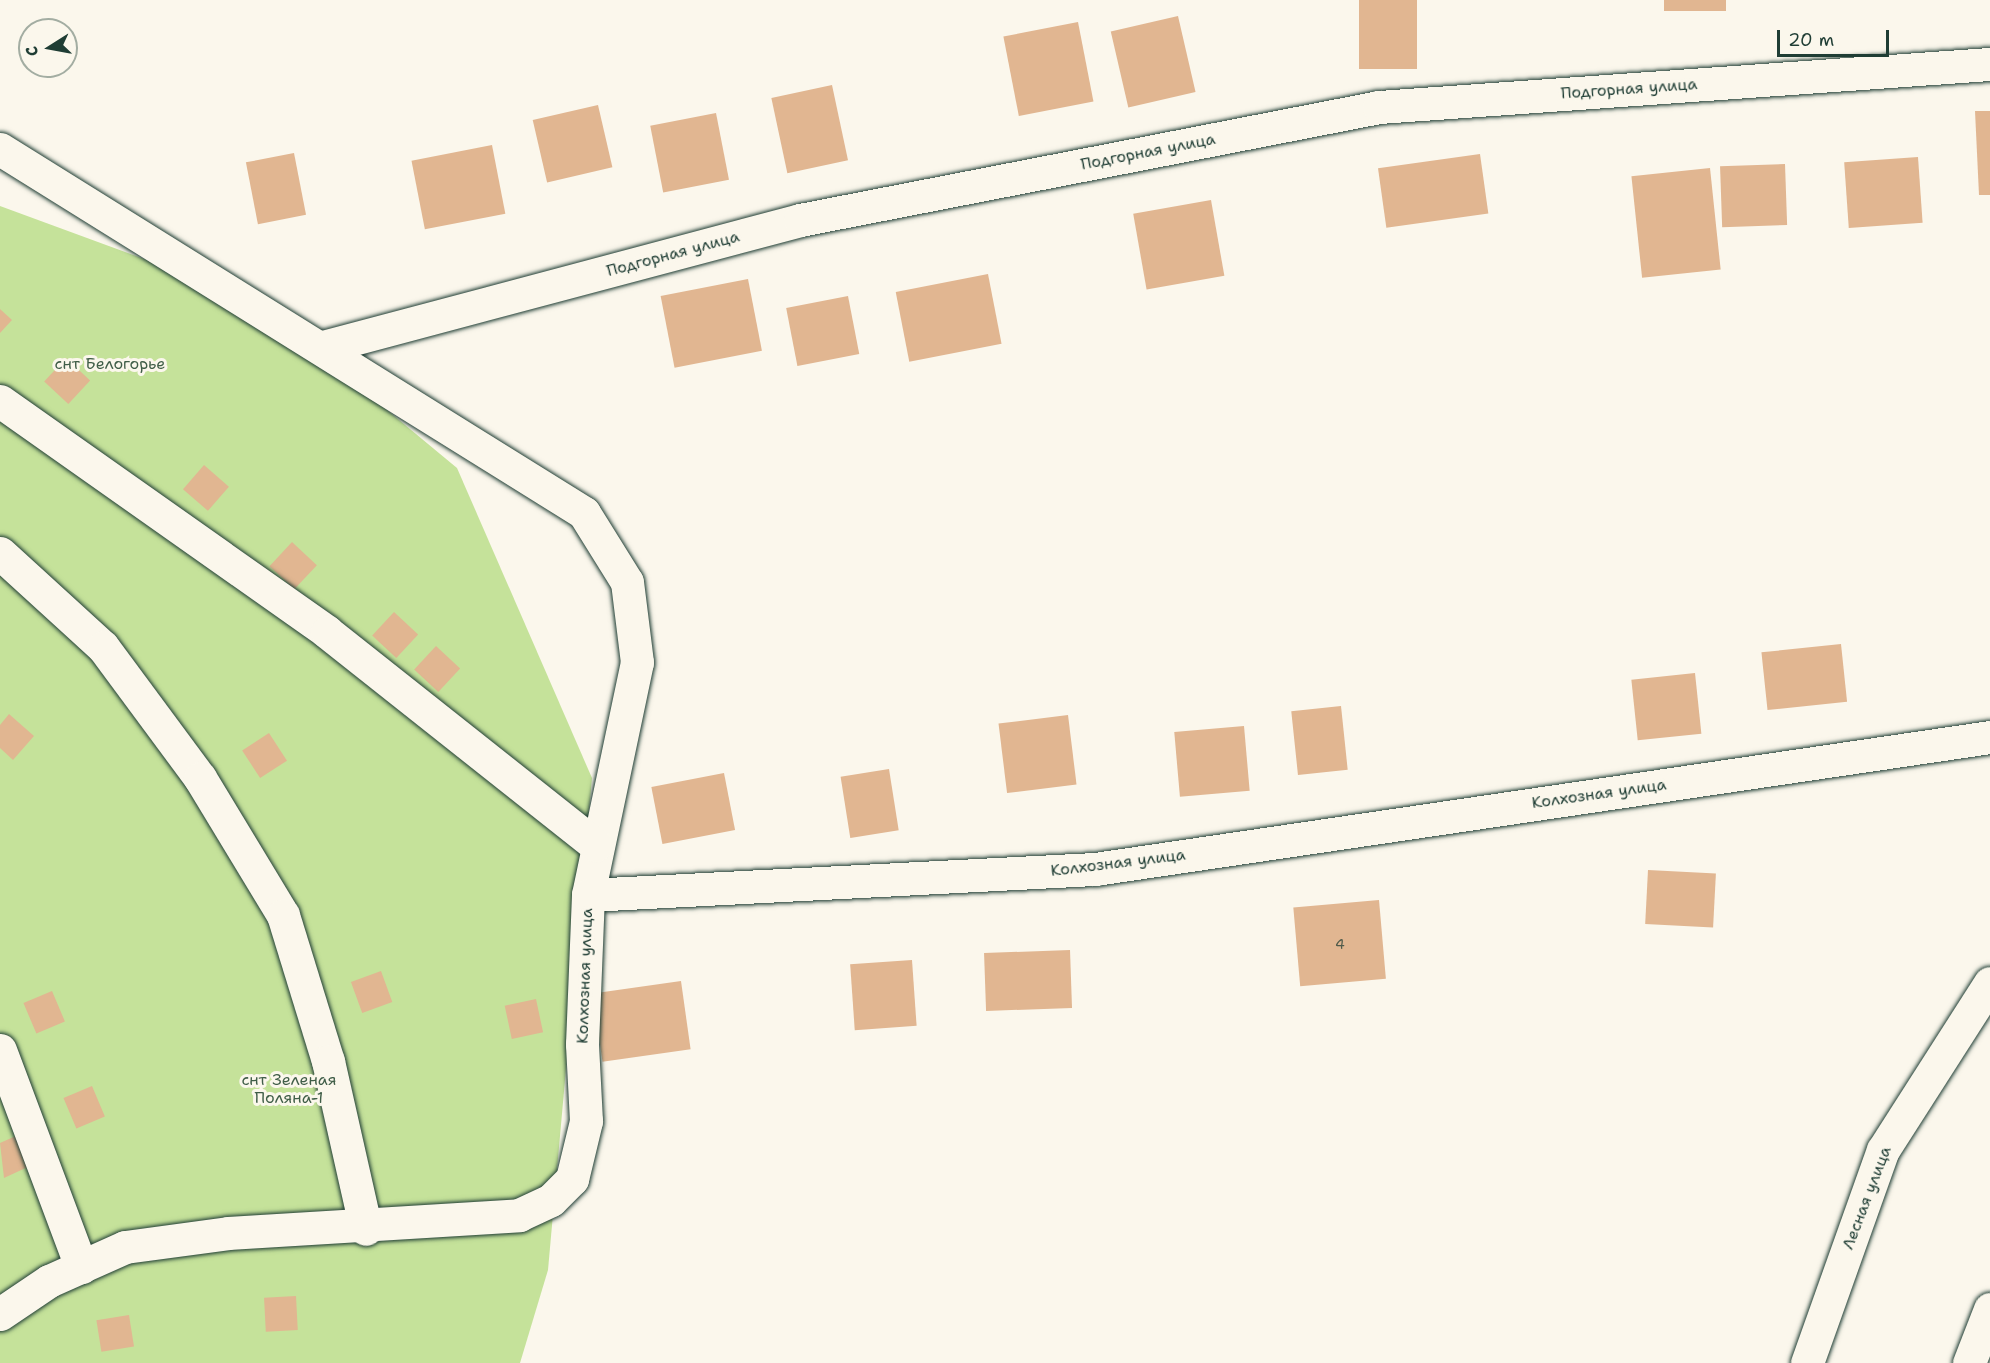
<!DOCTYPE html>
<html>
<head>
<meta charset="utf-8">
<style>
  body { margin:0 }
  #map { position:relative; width:1990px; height:1363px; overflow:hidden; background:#fbf7ec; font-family:"Shantell Sans",sans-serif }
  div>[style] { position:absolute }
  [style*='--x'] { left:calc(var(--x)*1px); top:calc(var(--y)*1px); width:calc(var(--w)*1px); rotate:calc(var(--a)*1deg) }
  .green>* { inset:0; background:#c5e29a }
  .building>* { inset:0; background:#e1b691; transform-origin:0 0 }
  .roads { filter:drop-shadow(0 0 2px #1f3d34) drop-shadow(0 0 2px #1f3d34) }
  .minor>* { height:33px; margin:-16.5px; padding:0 16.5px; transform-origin:16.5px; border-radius:16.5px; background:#fbf7ec }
  .tertiary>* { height:33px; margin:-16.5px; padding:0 16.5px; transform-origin:16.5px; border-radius:16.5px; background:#fbf7ec }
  span { translate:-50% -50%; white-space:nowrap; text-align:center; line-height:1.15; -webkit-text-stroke:6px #fbf7ec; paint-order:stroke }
  .number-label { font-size:14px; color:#505b4b }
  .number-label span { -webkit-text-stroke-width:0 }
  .street-label { font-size:16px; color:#1f3d34 }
  .park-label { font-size:16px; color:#405e48 }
  .north { position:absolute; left:18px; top:18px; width:60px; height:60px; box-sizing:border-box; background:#fbf7ec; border:2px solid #a3ada2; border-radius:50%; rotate:259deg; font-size:16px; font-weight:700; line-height:24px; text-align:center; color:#1f3d34 }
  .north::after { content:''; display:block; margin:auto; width:21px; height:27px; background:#1f3d34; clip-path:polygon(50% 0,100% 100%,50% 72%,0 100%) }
  .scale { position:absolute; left:1777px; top:30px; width:112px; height:27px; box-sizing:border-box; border:3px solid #1f3d34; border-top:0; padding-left:8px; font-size:18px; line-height:21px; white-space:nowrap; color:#1f3d34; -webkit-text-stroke:4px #fbf7ec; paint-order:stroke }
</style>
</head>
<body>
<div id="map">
  <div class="green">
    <i style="clip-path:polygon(0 206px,253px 299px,457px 468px,592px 778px,548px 1270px,520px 1363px,0 1363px)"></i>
  </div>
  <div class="building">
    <i style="left:1359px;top:0;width:58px;height:69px"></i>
    <i style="left:1664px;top:0;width:62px;height:11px"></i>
    <i style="left:1178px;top:16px;width:78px;height:69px;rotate:77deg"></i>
    <i style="left:1078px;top:22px;width:81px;height:76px;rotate:79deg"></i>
    <i style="left:832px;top:85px;width:77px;height:62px;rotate:78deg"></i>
    <i style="left:598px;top:105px;width:64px;height:67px;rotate:77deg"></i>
    <i style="clip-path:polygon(1975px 111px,1990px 111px,1990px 195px,1979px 195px)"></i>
    <i style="left:716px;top:113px;width:68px;height:67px;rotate:79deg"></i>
    <i style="left:492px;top:145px;width:70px;height:82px;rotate:79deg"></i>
    <i style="left:294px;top:153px;width:63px;height:49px;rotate:79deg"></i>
    <i style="left:1480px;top:154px;width:60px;height:103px;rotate:82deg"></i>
    <i style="left:1918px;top:157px;width:66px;height:74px;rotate:86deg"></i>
    <i style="left:1785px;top:164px;width:61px;height:65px;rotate:88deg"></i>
    <i style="left:1710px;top:168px;width:102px;height:79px;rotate:84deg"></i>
    <i style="left:1211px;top:200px;width:77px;height:79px;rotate:80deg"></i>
    <i style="left:988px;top:274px;width:71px;height:94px;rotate:79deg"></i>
    <i style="left:748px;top:279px;width:73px;height:89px;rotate:79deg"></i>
    <i style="left:848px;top:296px;width:59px;height:63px;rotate:79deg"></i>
    <i style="clip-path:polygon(0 309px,12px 320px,0 333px)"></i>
    <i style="left:66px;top:358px;width:33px;height:32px;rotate:43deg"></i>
    <i style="left:204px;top:465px;width:33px;height:32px;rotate:41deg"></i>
    <i style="left:292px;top:542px;width:34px;height:33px;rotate:43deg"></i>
    <i style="left:394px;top:612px;width:33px;height:32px;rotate:43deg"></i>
    <i style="left:1841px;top:644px;width:58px;height:80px;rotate:84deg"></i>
    <i style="left:436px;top:646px;width:33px;height:32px;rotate:43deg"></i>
    <i style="left:1695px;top:673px;width:61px;height:64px;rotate:84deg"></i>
    <i style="left:1341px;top:706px;width:64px;height:50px;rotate:84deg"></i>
    <i style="clip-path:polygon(9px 714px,34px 736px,13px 760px,0 748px,0 725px)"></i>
    <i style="left:1068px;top:715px;width:70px;height:70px;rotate:83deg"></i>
    <i style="left:1244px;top:726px;width:65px;height:70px;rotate:85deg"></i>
    <i style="left:269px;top:733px;width:33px;height:32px;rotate:57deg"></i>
    <i style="left:889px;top:769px;width:62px;height:49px;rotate:81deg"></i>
    <i style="left:724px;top:773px;width:58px;height:74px;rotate:79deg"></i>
    <i style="left:1648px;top:870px;width:68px;height:54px;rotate:3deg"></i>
    <i style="left:1379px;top:900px;width:79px;height:86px;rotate:85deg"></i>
    <i style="left:1070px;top:950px;width:58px;height:86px;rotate:88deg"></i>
    <i style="left:912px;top:960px;width:66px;height:62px;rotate:86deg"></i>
    <i style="left:381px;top:971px;width:33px;height:32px;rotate:70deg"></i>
    <i style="left:681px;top:981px;width:69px;height:89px;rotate:82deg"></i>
    <i style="left:52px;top:991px;width:33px;height:31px;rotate:67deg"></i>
    <i style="left:536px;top:999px;width:34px;height:32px;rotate:78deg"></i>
    <i style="left:92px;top:1086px;width:33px;height:31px;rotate:67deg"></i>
    <i style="clip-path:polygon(18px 1135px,32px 1165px,4px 1178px,0 1143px)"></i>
    <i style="left:296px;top:1296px;width:34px;height:32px;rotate:87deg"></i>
    <i style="left:129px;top:1315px;width:32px;height:33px;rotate:81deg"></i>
  </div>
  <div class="roads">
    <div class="minor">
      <i style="--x:0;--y:149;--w:688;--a:31.93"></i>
      <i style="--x:584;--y:513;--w:81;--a:58.1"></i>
      <i style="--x:627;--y:582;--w:81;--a:82.9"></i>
      <i style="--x:637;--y:662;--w:238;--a:101.9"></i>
      <i style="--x:323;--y:347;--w:494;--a:-14.9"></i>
      <i style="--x:800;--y:220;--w:590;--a:-11.04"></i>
      <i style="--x:1379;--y:107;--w:613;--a:-4.03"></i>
      <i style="--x:0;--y:401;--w:400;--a:35.2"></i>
      <i style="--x:327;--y:632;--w:343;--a:38.4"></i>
      <i style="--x:0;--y:553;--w:139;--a:42.4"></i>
      <i style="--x:103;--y:647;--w:163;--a:53.5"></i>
      <i style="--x:200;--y:778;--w:160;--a:58.8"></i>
      <i style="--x:283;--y:915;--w:153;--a:72.9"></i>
      <i style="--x:328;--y:1061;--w:172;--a:77.3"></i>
      <i style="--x:0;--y:1050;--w:232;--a:69.5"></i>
      <i style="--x:0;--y:1314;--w:59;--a:-34"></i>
      <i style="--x:49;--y:1281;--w:83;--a:-24.1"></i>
      <i style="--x:125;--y:1247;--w:104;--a:-7.7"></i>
      <i style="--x:228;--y:1233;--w:292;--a:-3.5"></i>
      <i style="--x:519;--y:1215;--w:35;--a:-25"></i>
      <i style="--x:551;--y:1200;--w:30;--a:-45"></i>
      <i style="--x:572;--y:1179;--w:60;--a:-76.4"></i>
      <i style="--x:586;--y:1121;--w:77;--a:-93"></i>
      <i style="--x:582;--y:1044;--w:149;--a:-87.7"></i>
      <i style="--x:588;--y:895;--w:508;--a:-2.94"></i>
      <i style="--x:1095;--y:869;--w:905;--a:-8.39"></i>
      <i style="--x:1807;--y:1363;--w:226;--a:-70.4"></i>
      <i style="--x:1883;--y:1150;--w:198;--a:-57.4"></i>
    </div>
    <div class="tertiary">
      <i style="--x:1969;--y:1363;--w:58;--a:-68.7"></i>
    </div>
  </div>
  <div class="number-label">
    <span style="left:1340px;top:944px">4</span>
  </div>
  <div class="street-label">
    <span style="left:1629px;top:89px;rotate:-4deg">Подгорная улица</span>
    <span style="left:1148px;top:152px;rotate:-11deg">Подгорная улица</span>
    <span style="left:673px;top:254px;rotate:-15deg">Подгорная улица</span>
    <span style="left:1599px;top:794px;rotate:-8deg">Колхозная улица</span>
    <span style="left:1118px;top:863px;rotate:-7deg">Колхозная улица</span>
    <span style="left:585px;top:976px;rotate:-88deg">Колхозная улица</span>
    <span style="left:1867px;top:1198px;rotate:-69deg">Лесная улица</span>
  </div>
  <div class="park-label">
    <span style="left:110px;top:364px">снт Белогорье</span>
    <span style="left:289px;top:1089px">снт Зеленая<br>Поляна-1</span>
  </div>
  <div class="north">С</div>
  <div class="scale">20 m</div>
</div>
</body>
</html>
